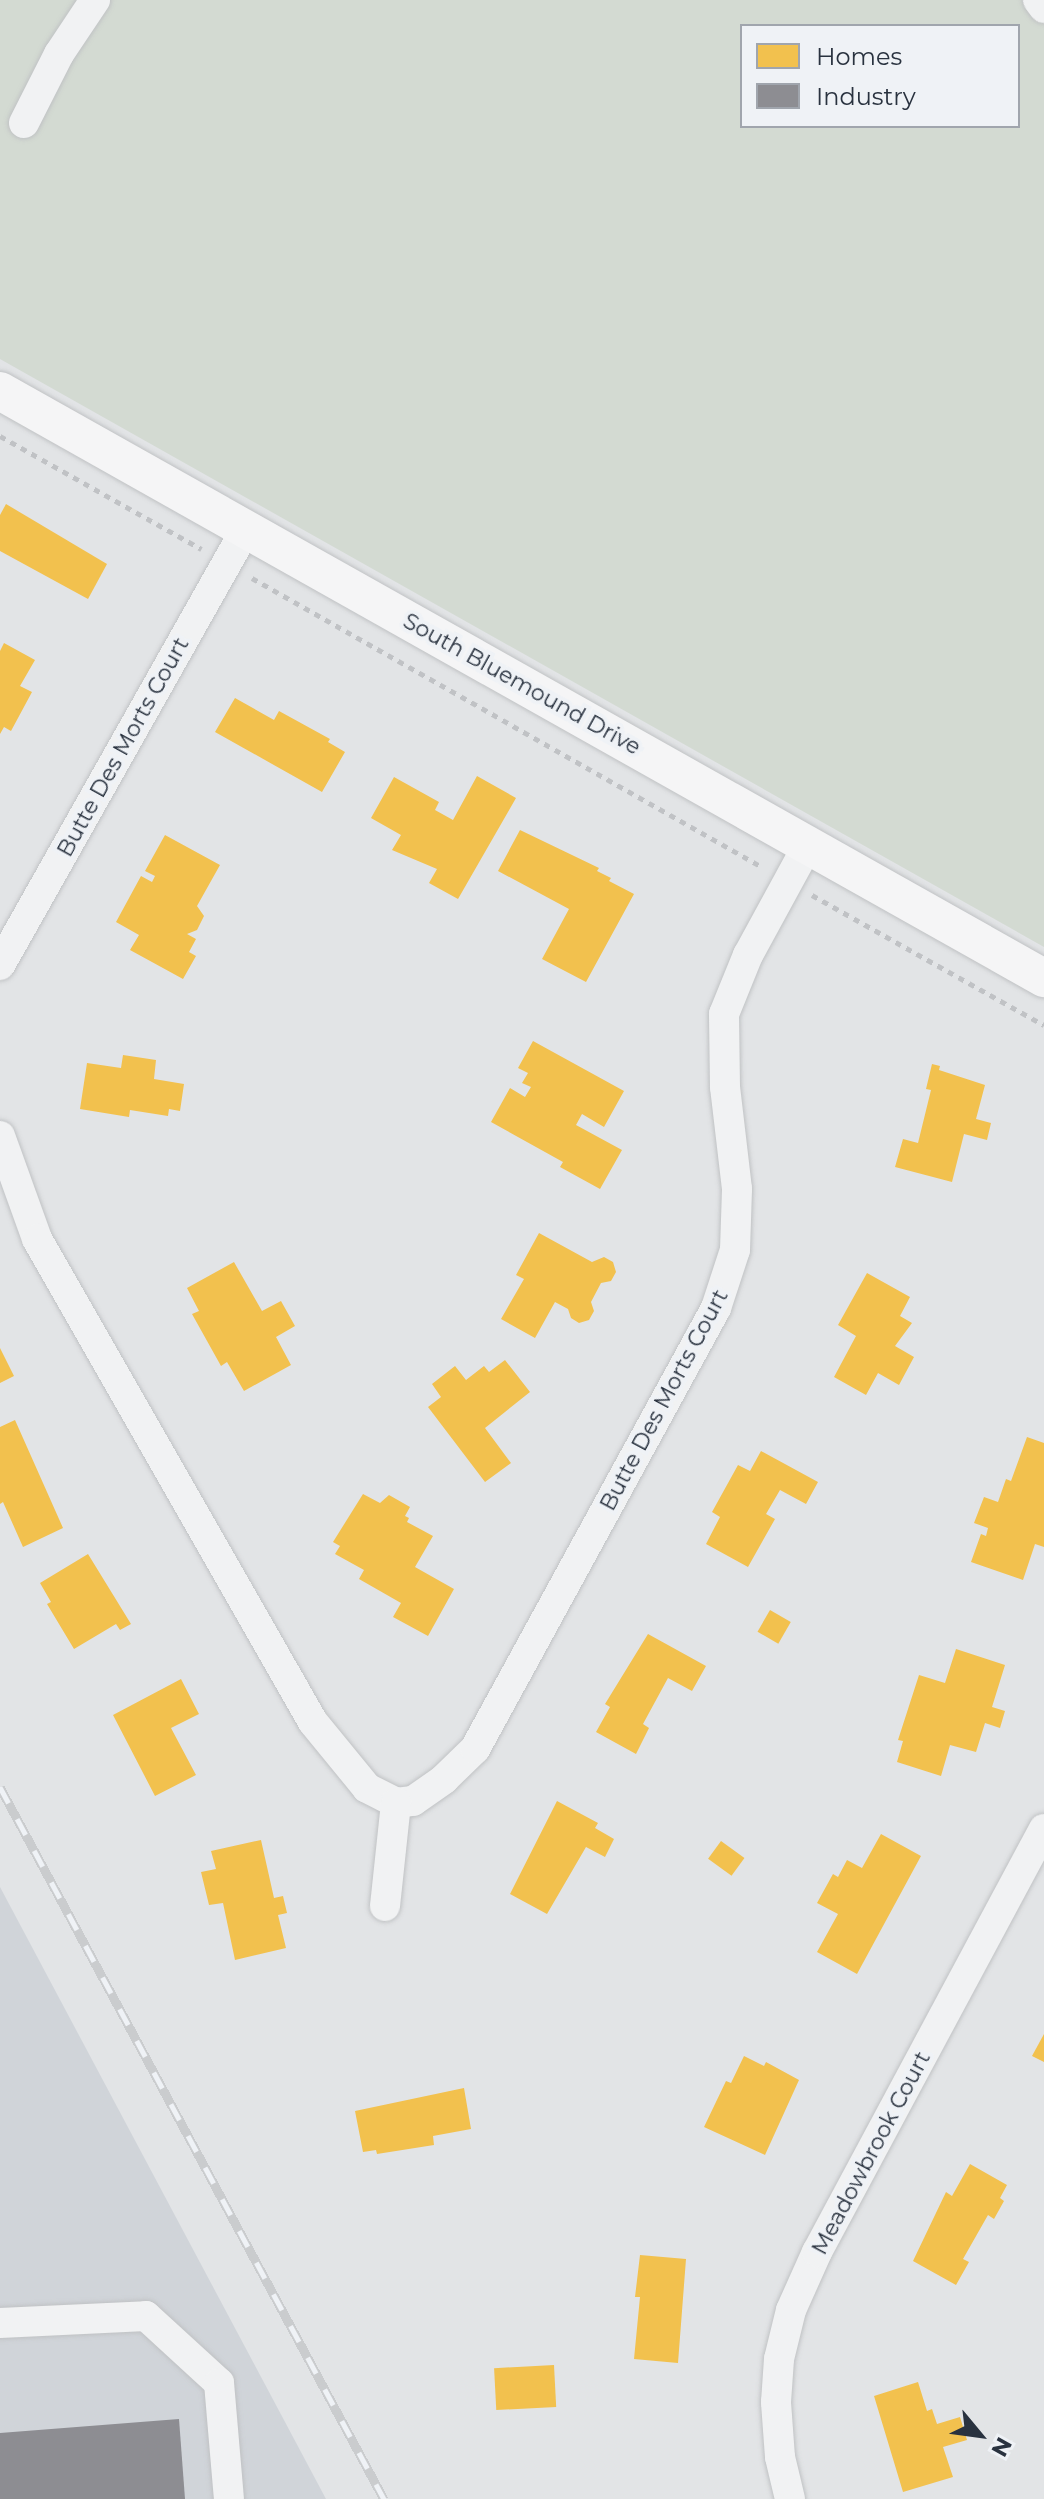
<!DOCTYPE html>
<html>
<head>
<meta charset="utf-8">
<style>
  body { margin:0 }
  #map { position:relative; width:1044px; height:2499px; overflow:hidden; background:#e2e4e6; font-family:Montserrat,sans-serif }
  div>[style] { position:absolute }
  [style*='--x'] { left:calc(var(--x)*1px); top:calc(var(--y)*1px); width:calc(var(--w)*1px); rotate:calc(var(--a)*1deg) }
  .built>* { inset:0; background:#d0d4d9 }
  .green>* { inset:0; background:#d3dad2 }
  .homes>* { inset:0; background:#f2c14e; transform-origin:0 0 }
  .industry>* { inset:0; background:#8d8d92 }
  .path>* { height:5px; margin-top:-2.5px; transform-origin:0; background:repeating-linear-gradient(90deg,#c0c2c5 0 6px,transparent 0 12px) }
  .roads { filter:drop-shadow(0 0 2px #c0c2c4) drop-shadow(0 0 2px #c0c2c4) }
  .minor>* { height:30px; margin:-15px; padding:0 15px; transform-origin:15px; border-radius:15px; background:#f1f2f3 }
  .major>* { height:38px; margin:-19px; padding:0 19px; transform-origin:19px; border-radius:19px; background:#f5f5f6 }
  .rail>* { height:9px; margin-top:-4.5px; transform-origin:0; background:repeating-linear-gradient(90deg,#eff2f6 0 18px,#caccce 0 36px); box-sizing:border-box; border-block:2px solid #caccce }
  span { translate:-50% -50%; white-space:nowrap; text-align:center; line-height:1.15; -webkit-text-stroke:8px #eff2f6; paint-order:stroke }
  .street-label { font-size:22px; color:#29323f }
  .legend { position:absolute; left:740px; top:24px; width:280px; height:104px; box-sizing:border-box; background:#eff2f6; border:2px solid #a0a5ad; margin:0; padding:10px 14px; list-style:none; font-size:24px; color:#29323f }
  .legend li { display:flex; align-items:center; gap:16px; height:40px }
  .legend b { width:40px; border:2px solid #a0a5ad }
  .north { position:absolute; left:940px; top:2395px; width:80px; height:80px; -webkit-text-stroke:6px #eff2f6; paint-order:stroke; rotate:119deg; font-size:22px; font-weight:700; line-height:32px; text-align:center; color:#29323f }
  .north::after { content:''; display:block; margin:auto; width:28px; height:36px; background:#29323f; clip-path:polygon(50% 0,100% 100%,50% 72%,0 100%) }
</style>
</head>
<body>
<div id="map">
  <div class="built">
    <i style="clip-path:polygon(0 1887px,326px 2499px,0 2499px)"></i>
  </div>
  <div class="green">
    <i style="clip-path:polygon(evenodd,0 0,1044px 0,1044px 947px,0 359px,0 0,742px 26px,1018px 26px,1018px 126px,742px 126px,742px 26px)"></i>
  </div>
  <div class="homes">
    <i style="clip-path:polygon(6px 504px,107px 564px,88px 599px,0 551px,0 515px)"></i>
    <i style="clip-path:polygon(4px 643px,35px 660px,20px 686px,32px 692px,11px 731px,4px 727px,0 734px,0 651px)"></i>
    <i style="clip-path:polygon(235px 698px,274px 720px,279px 711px,330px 739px,328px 742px,345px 752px,322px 792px,215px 732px)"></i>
    <i style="clip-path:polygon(477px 776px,516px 798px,458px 899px,429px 883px,437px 869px,392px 850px,401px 835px,371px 818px,394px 777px,439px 802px,435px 810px,453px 820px)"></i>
    <i style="clip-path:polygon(520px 830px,599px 868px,597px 871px,611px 878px,609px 881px,634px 894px,586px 982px,542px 959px,569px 909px,498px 871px)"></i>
    <i style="clip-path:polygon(165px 835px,220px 865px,197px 906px,204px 916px,197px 930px,187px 934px,196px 939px,189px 952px,196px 956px,183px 979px,130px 950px,139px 935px,116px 922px,141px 876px,152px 882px,155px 876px,145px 871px)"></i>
    <i style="clip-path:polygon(533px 1041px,624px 1091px,604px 1127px,582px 1114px,576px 1125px,622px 1150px,600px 1189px,560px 1167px,563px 1162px,491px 1122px,510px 1088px,525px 1097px,531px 1087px,522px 1083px,528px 1073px,518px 1068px)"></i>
    <i style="clip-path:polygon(123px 1055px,156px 1060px,154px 1079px,184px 1084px,180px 1111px,169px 1109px,168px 1116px,130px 1110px,129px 1117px,80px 1109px,87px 1063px,121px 1068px)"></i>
    <i style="clip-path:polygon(932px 1064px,940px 1066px,939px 1070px,985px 1085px,976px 1119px,991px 1123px,987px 1140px,964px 1134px,952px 1182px,895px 1167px,903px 1139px,918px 1143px,931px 1090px,926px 1089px)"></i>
    <i style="clip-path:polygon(539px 1233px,592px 1262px,604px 1257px,613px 1262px,616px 1272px,611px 1281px,601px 1283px,591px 1302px,594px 1311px,589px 1320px,579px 1323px,571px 1318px,568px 1309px,555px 1302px,535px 1338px,501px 1319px,524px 1279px,516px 1275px)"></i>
    <i style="clip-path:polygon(234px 1262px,262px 1311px,281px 1301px,295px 1326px,276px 1337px,291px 1365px,244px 1391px,227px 1362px,221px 1366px,192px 1314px,199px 1311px,187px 1288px)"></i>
    <i style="clip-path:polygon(867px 1273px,910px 1297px,900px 1316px,912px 1323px,895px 1346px,914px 1357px,899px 1385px,878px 1373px,866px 1395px,834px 1377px,856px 1336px,838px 1325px)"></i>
    <i style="clip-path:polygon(0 1348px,14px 1376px,0 1383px)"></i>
    <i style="clip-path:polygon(505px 1360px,530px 1392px,485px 1428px,511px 1463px,485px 1482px,428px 1407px,441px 1397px,432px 1384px,455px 1366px,466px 1380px,484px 1366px,489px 1372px)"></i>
    <i style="clip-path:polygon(15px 1420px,63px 1528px,23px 1547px,3px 1502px,0 1504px,0 1427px)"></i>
    <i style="clip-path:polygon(1027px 1437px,1044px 1443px,1044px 1547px,1035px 1544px,1023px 1580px,971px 1562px,981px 1534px,986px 1536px,988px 1528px,974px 1523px,984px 1497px,998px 1502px,1006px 1479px,1011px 1481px)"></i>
    <i style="clip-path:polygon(761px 1451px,818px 1482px,806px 1504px,780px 1490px,766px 1514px,775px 1519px,748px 1567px,706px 1544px,720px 1517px,712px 1512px,738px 1465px,750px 1471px)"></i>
    <i style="clip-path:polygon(363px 1494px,380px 1503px,389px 1495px,410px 1507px,405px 1516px,409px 1518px,407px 1522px,433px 1536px,415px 1567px,454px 1589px,428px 1636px,393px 1617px,401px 1603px,359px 1579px,364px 1570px,335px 1554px,340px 1546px,333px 1542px)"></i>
    <i style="clip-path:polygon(88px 1554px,131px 1624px,120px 1630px,116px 1624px,74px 1649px,47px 1604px,51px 1602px,40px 1583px)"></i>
    <i style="left:770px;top:1610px;width:24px;height:25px;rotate:30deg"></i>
    <i style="clip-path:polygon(648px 1634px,706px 1666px,692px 1691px,668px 1678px,643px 1724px,649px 1728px,636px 1754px,596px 1732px,610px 1707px,605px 1704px)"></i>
    <i style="clip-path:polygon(956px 1649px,1005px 1665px,992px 1707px,1005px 1711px,1000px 1728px,985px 1723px,976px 1752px,950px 1745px,941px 1776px,897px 1762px,903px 1741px,898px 1740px,919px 1675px,945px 1683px)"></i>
    <i style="clip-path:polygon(181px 1679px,199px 1714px,171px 1728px,196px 1775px,155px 1796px,113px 1715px)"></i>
    <i style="clip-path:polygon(557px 1801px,598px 1823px,595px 1828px,614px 1839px,605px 1857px,586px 1847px,547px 1914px,510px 1894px)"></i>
    <i style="clip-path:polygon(881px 1834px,921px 1856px,857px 1974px,817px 1952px,838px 1914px,817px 1903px,833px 1874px,838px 1877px,847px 1860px,862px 1868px)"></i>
    <i style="clip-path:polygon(261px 1840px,274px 1898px,283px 1896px,287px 1913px,278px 1915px,286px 1948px,235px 1960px,223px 1903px,209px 1905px,201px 1872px,216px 1869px,211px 1851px)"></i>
    <i style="left:721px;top:1841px;width:29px;height:22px;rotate:36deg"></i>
    <i style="clip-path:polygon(1044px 2034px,1044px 2062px,1032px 2056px)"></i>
    <i style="clip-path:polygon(744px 2056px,764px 2066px,766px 2062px,799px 2080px,765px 2155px,704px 2127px,726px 2081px,731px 2083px)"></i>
    <i style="clip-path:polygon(464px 2088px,471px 2129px,433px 2136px,434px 2145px,377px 2154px,376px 2150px,363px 2152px,355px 2111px)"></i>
    <i style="clip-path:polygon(970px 2164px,1007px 2185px,1000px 2198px,1004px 2201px,994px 2219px,988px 2215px,963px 2259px,969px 2262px,956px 2285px,913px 2261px,946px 2192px,952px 2196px)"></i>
    <i style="clip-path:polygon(640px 2255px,686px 2259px,678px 2363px,634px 2359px,640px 2297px,635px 2297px)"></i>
    <i style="left:554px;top:2365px;width:42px;height:60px;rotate:87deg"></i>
    <i style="clip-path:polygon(918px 2382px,927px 2411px,932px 2409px,937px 2424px,960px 2417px,967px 2440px,943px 2447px,953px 2477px,903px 2492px,874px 2396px)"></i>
  </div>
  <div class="industry">
    <i style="clip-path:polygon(179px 2419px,185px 2499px,0 2499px,0 2433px)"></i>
  </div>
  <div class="path">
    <i style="--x:0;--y:436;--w:231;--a:29.3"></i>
    <i style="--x:252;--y:578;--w:586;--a:29.54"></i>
    <i style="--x:812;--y:895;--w:266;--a:29.3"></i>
  </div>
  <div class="roads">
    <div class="minor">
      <i style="--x:1038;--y:0;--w:10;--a:53"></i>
      <i style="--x:24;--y:123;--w:77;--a:-63.1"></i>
      <i style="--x:59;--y:54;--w:65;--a:-56.3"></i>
      <i style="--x:0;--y:965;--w:501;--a:-60.57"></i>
      <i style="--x:0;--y:1136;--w:109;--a:70.2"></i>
      <i style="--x:37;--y:1239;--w:556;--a:60.26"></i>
      <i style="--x:313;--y:1722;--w:85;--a:50.7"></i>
      <i style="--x:367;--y:1788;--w:33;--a:27"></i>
      <i style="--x:396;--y:1803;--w:17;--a:-7"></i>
      <i style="--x:413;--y:1801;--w:38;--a:-35"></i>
      <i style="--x:444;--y:1779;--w:43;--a:-44.1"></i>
      <i style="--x:475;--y:1749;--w:503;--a:-61.34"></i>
      <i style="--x:716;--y:1308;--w:61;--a:-71.9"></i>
      <i style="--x:735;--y:1250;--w:61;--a:-88.1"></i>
      <i style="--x:737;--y:1189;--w:103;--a:-96.7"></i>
      <i style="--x:725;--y:1087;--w:73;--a:-90.8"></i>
      <i style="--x:724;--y:1014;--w:64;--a:-67.9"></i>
      <i style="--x:748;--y:955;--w:125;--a:-61.4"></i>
      <i style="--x:385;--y:1906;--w:104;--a:-83.9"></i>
      <i style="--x:0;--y:2323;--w:146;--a:-2.7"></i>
      <i style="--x:146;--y:2316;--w:99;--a:42.5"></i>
      <i style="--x:219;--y:2383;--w:116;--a:85.1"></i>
      <i style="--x:790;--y:2499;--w:43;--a:-103.4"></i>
      <i style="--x:780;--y:2457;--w:55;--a:-94.2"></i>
      <i style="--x:776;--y:2402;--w:43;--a:-86"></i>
      <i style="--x:779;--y:2359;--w:50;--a:-76.2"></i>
      <i style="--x:791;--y:2310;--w:64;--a:-65.9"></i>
      <i style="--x:817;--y:2252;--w:480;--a:-61.8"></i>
    </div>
    <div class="major">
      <i style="--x:0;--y:391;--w:1198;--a:29.35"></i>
    </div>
  </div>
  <div class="rail">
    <i style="--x:0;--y:1787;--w:809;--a:61.66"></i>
  </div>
  <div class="street-label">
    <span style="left:522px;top:684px;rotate:29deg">South Bluemound Drive</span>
    <span style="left:123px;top:747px;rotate:-61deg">Butte Des Morts Court</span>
    <span style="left:664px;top:1400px;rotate:-62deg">Butte Des Morts Court</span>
    <span style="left:871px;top:2153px;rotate:-62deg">Meadowbrook Court</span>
  </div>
  <ul class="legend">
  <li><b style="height:22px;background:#f2c14e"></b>Homes</li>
  <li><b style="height:22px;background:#8d8d92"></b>Industry</li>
  </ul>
  <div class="north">N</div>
</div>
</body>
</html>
